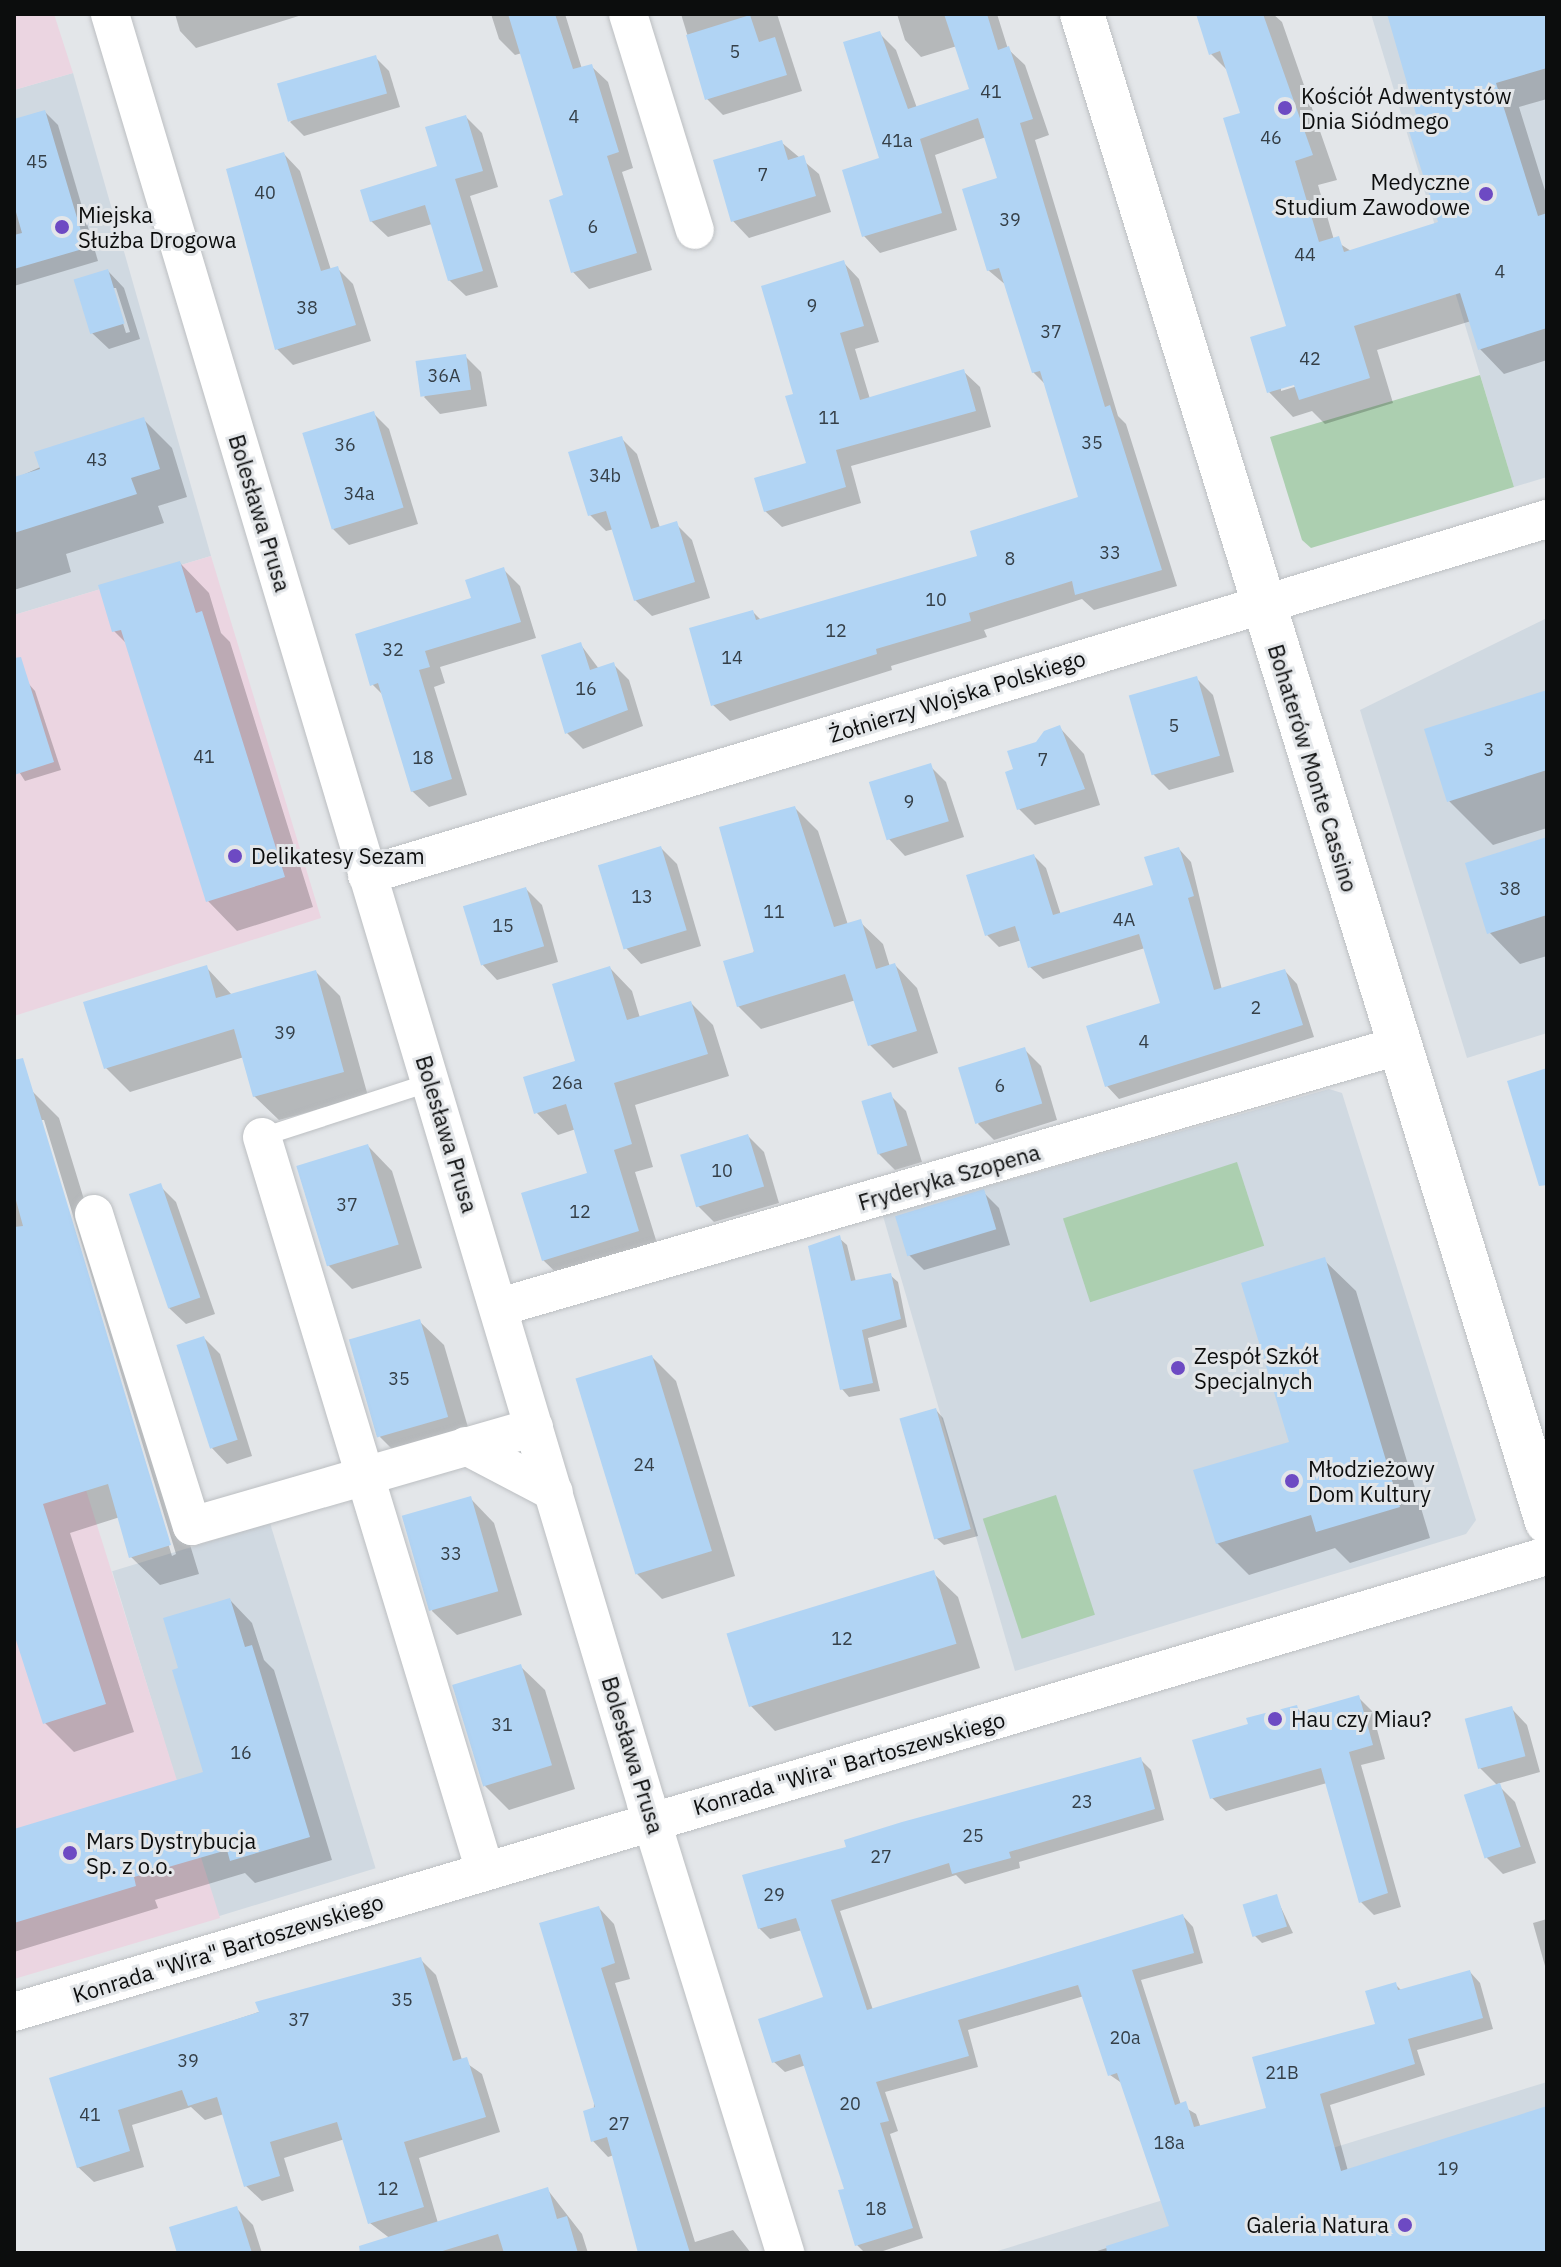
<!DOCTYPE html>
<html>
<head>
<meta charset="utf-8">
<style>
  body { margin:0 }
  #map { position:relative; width:1561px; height:2267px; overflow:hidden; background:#e3e6e9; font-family:"IBM Plex Sans",sans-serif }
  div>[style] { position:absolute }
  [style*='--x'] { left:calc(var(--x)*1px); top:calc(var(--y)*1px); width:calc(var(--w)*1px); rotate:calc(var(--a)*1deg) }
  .built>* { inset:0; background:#d0d9e1; transform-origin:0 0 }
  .industrial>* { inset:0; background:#ebd5e1 }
  .green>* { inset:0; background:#accfb0; transform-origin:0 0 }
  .shadow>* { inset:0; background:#0003 }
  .building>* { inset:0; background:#b1d4f4; transform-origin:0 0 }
  .roads { filter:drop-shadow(0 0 2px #bcbfc2) drop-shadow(0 0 2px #bcbfc2) }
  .service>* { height:18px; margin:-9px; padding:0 9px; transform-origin:9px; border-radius:9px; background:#fff }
  .minor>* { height:38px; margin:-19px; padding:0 19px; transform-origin:19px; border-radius:19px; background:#fff }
  .tertiary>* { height:44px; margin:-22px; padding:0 22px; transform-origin:22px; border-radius:22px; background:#fff }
  .dots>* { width:22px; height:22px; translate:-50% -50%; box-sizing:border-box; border:4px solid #e3e6e9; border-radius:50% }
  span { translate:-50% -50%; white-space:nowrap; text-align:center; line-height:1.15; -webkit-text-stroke:6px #e3e6e9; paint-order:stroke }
  .number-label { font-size:18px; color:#353f47 }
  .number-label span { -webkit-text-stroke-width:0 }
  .poi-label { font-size:22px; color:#0c0d0d }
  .left { translate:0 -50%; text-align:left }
  .right { translate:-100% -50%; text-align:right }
  .street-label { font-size:22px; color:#0c0d0d }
  .frame { position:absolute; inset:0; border:16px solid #0c0d0d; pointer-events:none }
</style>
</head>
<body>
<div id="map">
  <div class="built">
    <i style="clip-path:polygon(1371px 14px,1547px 14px,1547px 477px,1514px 487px)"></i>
    <i style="clip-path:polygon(73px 73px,211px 556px,14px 615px,14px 90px)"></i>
    <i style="clip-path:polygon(1547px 618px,1547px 1033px,1467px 1058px,1360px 710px)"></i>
    <i style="clip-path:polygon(1329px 1089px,1342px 1093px,1476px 1520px,1466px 1534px,1015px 1671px,883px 1216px)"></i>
    <i style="left:270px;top:1523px;width:361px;height:165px;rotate:73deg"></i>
    <i style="clip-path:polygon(1547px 2082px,1547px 2253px,991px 2253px)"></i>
  </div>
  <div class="industrial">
    <i style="clip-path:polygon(14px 14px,54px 14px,73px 73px,14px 90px)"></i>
    <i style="clip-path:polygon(211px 556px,321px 918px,14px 1016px,14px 615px)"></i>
    <i style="clip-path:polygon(14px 1260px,220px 1918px,14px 1979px)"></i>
  </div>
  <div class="green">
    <i style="clip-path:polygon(1480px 375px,1514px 487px,1311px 548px,1302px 540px,1270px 437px)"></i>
    <i style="left:1237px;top:1162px;width:88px;height:183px;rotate:72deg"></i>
    <i style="left:1056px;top:1495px;width:126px;height:77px;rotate:72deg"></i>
  </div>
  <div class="shadow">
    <i style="clip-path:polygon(175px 14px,305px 14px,196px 48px,180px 31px)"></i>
    <i style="clip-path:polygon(491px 14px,565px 14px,582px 69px,591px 66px,608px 82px,633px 168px,622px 172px,652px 270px,589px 289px,573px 272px,552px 201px,566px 197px,522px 53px,515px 55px,499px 39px)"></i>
    <i style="clip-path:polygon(681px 14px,777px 14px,802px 91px,723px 115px,707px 99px)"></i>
    <i style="clip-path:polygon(897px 14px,997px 14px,1008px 49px,1025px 65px,1049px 135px,1035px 140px,1118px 416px,1126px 424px,1177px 586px,1094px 610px,1082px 599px,984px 630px,987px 637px,891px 666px,892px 670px,730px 721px,713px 705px,753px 612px,761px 620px,980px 558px,1081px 498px,1047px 386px,1033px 372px,1007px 286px,988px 270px,1000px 180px,986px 137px,935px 155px,957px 230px,880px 253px,864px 236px,882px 160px,879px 33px,896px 50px,917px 108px,972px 90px,957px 46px,921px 57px,905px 40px)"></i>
    <i style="clip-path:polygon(evenodd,1199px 14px,1273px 14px,1282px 22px,1337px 180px,1318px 185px,1334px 240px,1351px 251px,1440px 224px,1420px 123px,1389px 14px,1547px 14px,1547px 99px,1519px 107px,1547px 197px,1547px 360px,1504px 374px,1480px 349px,1471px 321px,1377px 350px,1393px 403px,1325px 424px,1312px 411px,1293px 417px,1269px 392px,1289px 327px,1243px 114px,1229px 72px,1210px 53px,1199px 14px,1303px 380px,1304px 384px,1281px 391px,1281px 387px,1303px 380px)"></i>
    <i style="clip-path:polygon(375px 57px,389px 71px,400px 107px,304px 136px,290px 122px)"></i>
    <i style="clip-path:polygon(45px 112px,58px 125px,98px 261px,14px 286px,14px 121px)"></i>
    <i style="clip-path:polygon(466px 117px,482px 133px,498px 187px,470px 196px,498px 287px,466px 296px,449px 280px,432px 224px,388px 237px,371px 221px,440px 167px)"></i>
    <i style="clip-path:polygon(781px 142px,819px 174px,831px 212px,749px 238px,733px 221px)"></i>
    <i style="clip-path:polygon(284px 154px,300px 171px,331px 270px,337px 268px,353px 284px,371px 341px,293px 365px,277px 349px)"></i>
    <i style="clip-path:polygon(843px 262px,859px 279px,879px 342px,855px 349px,870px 399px,963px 371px,980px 387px,991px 427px,851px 466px,861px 503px,782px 527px,765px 511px,808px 464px)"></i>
    <i style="clip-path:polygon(evenodd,108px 271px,124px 288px,140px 339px,109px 349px,92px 333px,108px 271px,112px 288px,116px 288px,130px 332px,126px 333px,112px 288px)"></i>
    <i style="clip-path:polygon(465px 356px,481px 372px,487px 406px,440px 414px,424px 397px)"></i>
    <i style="clip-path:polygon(373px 413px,389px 429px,418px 524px,349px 545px,333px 529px)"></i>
    <i style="clip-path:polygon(144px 420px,172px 448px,187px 497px,158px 506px,164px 523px,66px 554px,71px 572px,14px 590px,14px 479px)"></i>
    <i style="clip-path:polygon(621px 438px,637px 454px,660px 528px,676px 524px,692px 540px,710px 598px,652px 616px,635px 600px,614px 529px,606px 531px,590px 515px)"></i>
    <i style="clip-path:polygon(180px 563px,209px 593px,221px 633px,230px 642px,313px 907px,237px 931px,208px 901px,128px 645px,114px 631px)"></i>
    <i style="clip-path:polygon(504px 570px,520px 586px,536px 638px,440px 667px,445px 683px,434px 687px,467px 795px,429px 807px,412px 791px,384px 696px,372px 684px)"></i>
    <i style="clip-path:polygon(581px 645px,599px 669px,613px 664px,629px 680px,643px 726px,583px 749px,567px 733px)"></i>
    <i style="clip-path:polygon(1197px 679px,1213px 695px,1234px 772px,1169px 790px,1153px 774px)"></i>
    <i style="clip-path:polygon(28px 683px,35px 691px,61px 770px,25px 781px,14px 764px,14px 688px)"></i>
    <i style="clip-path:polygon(1547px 692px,1547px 828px,1493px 845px,1449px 801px)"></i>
    <i style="clip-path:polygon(1060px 728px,1084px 754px,1100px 805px,1035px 825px,1019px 809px,1016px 771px,1037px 744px)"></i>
    <i style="clip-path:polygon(930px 766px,946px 782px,964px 837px,905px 856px,889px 839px,872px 784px)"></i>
    <i style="clip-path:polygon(795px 808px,818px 831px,848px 925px,860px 922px,883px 944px,890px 967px,895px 965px,917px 988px,938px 1053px,893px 1068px,870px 1045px,856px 1000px,761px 1029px,738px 1006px)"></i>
    <i style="clip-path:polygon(1547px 839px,1547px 956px,1520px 964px,1489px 932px)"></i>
    <i style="clip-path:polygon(661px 848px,677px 864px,701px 946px,641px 964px,625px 947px)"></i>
    <i style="clip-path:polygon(1179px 849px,1191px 862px,1222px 990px,1285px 971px,1297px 984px,1314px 1037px,1119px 1099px,1107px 1086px,1162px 1005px,1145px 948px,1043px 979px,1030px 967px,1022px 940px,999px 947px,987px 935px,1034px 856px,1046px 868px,1061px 915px,1156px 887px)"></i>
    <i style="clip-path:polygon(526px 889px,542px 905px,558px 962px,497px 980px,481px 963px)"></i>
    <i style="clip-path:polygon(206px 967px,232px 995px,316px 972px,340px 996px,368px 1096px,279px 1120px,254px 1096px,244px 1057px,130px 1092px,106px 1068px)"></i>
    <i style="clip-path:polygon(610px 968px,632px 991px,640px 1018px,691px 1003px,713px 1025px,729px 1076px,635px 1105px,653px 1167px,635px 1172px,660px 1253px,566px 1282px,543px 1260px,589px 1175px,576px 1129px,558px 1135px,536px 1112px,577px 1062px)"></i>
    <i style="clip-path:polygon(1025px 1050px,1041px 1066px,1057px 1120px,994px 1140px,978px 1124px)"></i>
    <i style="clip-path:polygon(evenodd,31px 1090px,59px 1118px,199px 1574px,160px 1585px,131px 1557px,120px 1517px,70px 1533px,134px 1732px,74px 1752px,45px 1723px,14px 1627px,14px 1094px,31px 1090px,39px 1120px,44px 1120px,176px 1554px,172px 1556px,39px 1120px)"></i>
    <i style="clip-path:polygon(890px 1095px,906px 1111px,922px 1162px,895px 1170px,879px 1154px)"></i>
    <i style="clip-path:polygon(748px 1136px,764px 1152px,779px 1203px,714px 1222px,698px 1206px)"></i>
    <i style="clip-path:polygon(368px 1146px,392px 1171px,422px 1268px,352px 1289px,328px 1265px)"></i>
    <i style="clip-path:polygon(160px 1186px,176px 1202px,215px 1314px,186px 1324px,169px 1308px)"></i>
    <i style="clip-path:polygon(983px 1192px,999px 1208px,1010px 1245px,924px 1270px,908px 1254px)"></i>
    <i style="clip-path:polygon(839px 1238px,847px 1245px,856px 1282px,890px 1275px,898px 1282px,907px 1327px,868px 1338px,880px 1391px,849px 1397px,842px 1389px)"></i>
    <i style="clip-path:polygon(1324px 1260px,1356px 1291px,1430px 1538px,1350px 1563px,1335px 1548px,1249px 1575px,1217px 1543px,1291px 1443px)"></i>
    <i style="clip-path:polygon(419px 1321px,444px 1345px,472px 1441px,404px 1461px,380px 1437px)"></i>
    <i style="clip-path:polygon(204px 1338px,220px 1354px,252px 1456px,227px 1464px,211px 1447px)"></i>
    <i style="clip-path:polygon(652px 1357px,676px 1381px,735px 1576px,662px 1599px,637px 1574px)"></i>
    <i style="clip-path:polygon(936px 1410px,943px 1418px,978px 1536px,944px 1545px,936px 1538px)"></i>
    <i style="clip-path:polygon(470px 1498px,494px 1523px,522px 1615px,457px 1635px,432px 1611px)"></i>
    <i style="clip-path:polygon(933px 1573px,958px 1597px,980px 1668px,775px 1731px,751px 1706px)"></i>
    <i style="clip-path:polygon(230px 1600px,252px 1623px,264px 1660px,274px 1670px,332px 1860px,255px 1883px,245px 1873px,155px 1900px,158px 1908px,14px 1952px,14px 1831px,205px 1773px,180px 1669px)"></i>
    <i style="clip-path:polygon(520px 1666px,545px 1690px,575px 1789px,509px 1810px,484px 1785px)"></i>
    <i style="clip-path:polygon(1358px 1697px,1372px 1711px,1385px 1759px,1361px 1765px,1401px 1907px,1374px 1915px,1361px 1902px,1327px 1783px,1226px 1811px,1212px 1798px,1251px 1726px,1296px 1707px,1302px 1713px)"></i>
    <i style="clip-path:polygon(1511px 1708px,1527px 1725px,1540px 1772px,1497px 1784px,1515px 1802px,1536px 1863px,1503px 1874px,1487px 1858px,1498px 1786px,1480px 1768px)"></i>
    <i style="clip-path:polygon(1140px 1759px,1151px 1770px,1164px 1820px,1019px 1862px,1020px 1868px,965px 1884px,956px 1875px,840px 1911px,873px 2010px,1183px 1916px,1193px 1927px,1203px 1963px,1141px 1980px,1181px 2105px,1196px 2114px,1201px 2128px,1269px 2109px,1378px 2025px,1395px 1984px,1402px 1991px,1470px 1972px,1480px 1983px,1493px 2029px,1417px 2050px,1425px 2075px,1330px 2105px,1348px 2171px,1547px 2108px,1547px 2253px,1091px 2253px,1172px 2227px,1123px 2084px,1110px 2075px,1084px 1996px,968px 2030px,978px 2067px,885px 2092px,898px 2131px,890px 2134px,923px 2238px,877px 2253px,865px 2253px,857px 2245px,840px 2192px,846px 2190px,806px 2065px,785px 2072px,774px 2062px,825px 1999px,802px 1930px,770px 1939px,759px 1928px,848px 1848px)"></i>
    <i style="clip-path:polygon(1276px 1897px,1293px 1933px,1262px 1943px,1254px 1935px)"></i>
    <i style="clip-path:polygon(599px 1908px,614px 1924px,630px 1979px,615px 1983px,695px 2242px,733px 2230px,751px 2253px,640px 2253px,614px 2155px,608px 2157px,593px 2141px)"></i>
    <i style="clip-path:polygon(1547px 1919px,1547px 1973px,1533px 1923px)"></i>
    <i style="clip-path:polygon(420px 1959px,436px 1975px,462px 2060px,482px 2074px,500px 2132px,419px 2158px,438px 2223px,547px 2189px,582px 2234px,588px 2253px,409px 2253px,370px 2223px,345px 2139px,284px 2158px,294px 2191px,262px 2201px,246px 2186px,224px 2114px,205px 2120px,191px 2107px,132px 2125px,144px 2167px,94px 2182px,78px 2167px,52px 2080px)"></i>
    <i style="clip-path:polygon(237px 2209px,253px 2225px,262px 2253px,179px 2253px)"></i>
  </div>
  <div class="building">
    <i style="clip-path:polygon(508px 14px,555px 14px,573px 69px,592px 64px,619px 152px,607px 156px,637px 253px,571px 273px,549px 200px,563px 195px)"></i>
    <i style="clip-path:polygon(944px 14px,987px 14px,998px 50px,1009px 46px,1033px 119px,1020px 123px,1105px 407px,1110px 405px,1162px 570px,1075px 595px,1072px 581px,969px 613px,971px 621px,876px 649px,877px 654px,711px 706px,689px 628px,753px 610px,756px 620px,977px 556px,970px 531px,1078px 497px,1040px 371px,1032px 373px,999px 268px,987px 271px,962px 189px,997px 178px,978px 118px,920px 139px,942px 213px,862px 237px,842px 170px,879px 158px,843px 42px,880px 31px,908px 109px,969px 89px)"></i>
    <i style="clip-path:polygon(1196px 14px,1263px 14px,1313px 155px,1295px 161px,1319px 242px,1339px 236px,1344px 252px,1438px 222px,1407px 125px,1418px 121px,1387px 14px,1547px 14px,1547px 68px,1496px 83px,1538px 216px,1547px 213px,1547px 328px,1478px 350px,1460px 293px,1354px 326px,1370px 378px,1299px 400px,1294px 385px,1267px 393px,1250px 337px,1286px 326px,1223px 118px,1240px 113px,1220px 51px,1209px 55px)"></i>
    <i style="clip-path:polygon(750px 15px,759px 42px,775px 37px,787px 75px,705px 100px,686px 35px)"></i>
    <i style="left:376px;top:55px;width:40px;height:103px;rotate:74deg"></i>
    <i style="clip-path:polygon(45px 110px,86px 248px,14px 269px,14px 235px,22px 233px,14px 205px,14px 119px)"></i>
    <i style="clip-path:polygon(466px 115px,483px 171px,455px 179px,483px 271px,448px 281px,425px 205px,370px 222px,360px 190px,437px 166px,425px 127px)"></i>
    <i style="clip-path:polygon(782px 140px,788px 160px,804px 155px,816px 196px,731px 222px,713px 160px)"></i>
    <i style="clip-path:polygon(284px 152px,321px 271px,338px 266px,356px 325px,275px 350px,226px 169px)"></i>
    <i style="clip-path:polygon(844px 260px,864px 326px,840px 333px,860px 400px,964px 369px,976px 411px,836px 450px,846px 487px,764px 512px,754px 478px,806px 463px,785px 396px,793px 394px,761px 286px)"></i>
    <i style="left:108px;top:269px;width:57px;height:36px;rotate:73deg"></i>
    <i style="left:466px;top:354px;width:36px;height:51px;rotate:82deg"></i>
    <i style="left:374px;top:411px;width:101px;height:75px;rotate:73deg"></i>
    <i style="clip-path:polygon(144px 417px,160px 469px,131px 478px,137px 494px,14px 533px,14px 477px,40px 469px,34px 452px)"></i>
    <i style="clip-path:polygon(622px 436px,651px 529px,677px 521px,695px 582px,634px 601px,606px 511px,588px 516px,568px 452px)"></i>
    <i style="clip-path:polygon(180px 561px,196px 613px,202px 611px,285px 877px,206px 902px,121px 630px,112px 632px,98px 585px)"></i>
    <i style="clip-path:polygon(504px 567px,521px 622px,425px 651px,430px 667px,419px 670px,452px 779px,411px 792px,378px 683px,370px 686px,355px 634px,471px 598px,465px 580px)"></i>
    <i style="clip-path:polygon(581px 642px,590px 670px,614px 662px,628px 710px,565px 734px,541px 655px)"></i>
    <i style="clip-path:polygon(21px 657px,54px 762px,14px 775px,14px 658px)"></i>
    <i style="left:1197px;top:676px;width:83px;height:71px;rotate:74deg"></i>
    <i style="clip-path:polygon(1547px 690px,1547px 770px,1447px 802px,1424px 729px)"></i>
    <i style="clip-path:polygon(1060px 725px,1085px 789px,1017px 810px,1005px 772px,1013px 769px,1007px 751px,1036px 742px,1044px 731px)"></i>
    <i style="left:931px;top:763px;width:61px;height:65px;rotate:73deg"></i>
    <i style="clip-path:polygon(795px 806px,834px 927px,861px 919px,876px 969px,895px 963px,917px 1031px,868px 1046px,845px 974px,737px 1007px,723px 961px,754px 952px,719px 827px)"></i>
    <i style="clip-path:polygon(1547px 837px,1547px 915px,1487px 934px,1465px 863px)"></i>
    <i style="left:661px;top:846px;width:88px;height:66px;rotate:73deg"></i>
    <i style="clip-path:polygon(1179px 847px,1194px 896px,1188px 898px,1214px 990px,1285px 969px,1303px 1025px,1105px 1087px,1086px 1026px,1160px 1003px,1139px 934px,1028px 968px,1015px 926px,985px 936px,966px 875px,1034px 854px,1053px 915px,1153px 885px,1144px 857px)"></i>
    <i style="left:526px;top:887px;width:62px;height:66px;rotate:73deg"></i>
    <i style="clip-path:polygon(207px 965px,216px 998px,316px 970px,344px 1072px,253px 1097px,234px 1029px,104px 1069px,83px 1002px)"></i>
    <i style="clip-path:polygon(610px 966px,627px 1020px,691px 1001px,708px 1054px,614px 1083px,632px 1144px,614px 1150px,639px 1231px,542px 1261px,521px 1193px,587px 1173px,566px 1104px,534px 1114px,523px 1077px,575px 1061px,552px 984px)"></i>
    <i style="left:1025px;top:1047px;width:59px;height:70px;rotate:73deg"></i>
    <i style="clip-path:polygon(23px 1058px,171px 1545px,129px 1558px,108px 1484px,43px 1504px,106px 1704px,43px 1724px,14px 1634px,14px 1227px,23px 1226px,14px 1193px,14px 1060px)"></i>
    <i style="clip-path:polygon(1547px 1068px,1547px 1185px,1539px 1186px,1507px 1081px)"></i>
    <i style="left:891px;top:1092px;width:56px;height:31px;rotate:73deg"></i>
    <i style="left:748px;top:1134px;width:55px;height:71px;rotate:73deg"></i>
    <i style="left:368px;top:1144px;width:105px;height:75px;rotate:73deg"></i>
    <i style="left:161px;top:1183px;width:121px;height:34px;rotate:71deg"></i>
    <i style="left:984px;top:1189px;width:42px;height:93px;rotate:73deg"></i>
    <i style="clip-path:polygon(840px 1235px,851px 1281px,891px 1273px,901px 1319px,862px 1330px,873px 1383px,840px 1390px,808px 1246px)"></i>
    <i style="clip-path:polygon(1325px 1257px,1400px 1507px,1316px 1532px,1311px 1515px,1216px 1544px,1193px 1470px,1289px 1442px,1241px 1283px)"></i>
    <i style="left:420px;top:1319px;width:102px;height:74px;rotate:74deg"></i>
    <i style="left:204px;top:1336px;width:109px;height:29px;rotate:72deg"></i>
    <i style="left:652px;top:1355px;width:205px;height:80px;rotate:73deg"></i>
    <i style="left:936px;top:1408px;width:126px;height:38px;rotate:74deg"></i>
    <i style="left:471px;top:1496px;width:99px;height:72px;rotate:74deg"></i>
    <i style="left:934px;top:1570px;width:77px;height:217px;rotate:73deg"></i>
    <i style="clip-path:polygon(230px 1598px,245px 1647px,252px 1645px,310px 1837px,230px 1861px,227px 1850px,134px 1877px,136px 1886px,14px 1923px,14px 1829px,203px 1772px,172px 1670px,178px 1668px,163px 1618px)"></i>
    <i style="left:521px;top:1664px;width:106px;height:72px;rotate:73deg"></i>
    <i style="clip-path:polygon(1359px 1695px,1373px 1745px,1349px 1752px,1388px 1893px,1359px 1903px,1321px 1768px,1210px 1799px,1192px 1740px,1248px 1724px,1246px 1718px,1297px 1705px,1299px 1712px)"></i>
    <i style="left:1512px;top:1706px;width:52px;height:49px;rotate:75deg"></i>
    <i style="clip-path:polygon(1141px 1757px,1155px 1809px,1009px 1852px,1011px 1858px,952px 1874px,949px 1863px,831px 1900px,867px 2010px,1183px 1914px,1194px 1953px,1132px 1970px,1175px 2105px,1186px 2101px,1194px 2127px,1266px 2108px,1252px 2057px,1375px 2024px,1365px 1991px,1396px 1982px,1398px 1990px,1470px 1970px,1483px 2018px,1408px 2039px,1415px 2064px,1320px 2094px,1341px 2171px,1547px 2106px,1547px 2253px,1107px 2253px,1106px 2246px,1169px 2226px,1117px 2073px,1108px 2076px,1078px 1985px,958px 2020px,969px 2056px,876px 2082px,889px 2121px,880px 2123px,913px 2228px,855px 2246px,838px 2190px,844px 2189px,800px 2054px,772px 2063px,758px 2019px,823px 1997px,796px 1918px,758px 1929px,742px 1875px,846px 1847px,844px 1840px,902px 1822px)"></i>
    <i style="left:1500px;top:1783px;width:67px;height:38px;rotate:72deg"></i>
    <i style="left:1277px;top:1894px;width:34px;height:36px;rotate:73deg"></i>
    <i style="clip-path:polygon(599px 1906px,615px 1963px,601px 1968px,690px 2253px,638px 2253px,607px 2137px,591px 2142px,583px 2111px,595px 2107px,539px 1923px)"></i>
    <i style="clip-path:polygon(421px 1957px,453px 2061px,467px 2057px,486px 2117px,404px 2142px,424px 2207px,368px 2224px,337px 2122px,270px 2142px,280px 2176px,244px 2187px,217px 2097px,188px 2106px,182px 2090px,118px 2110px,130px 2151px,77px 2168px,49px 2078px,259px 2012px,255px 2002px)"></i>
    <i style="clip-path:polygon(548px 2187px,557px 2219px,567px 2216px,578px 2253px,504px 2253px,498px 2234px,436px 2253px,360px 2253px,359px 2246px)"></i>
    <i style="clip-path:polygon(237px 2206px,252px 2253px,177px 2253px,169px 2227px)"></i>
  </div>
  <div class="roads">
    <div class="service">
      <i style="--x:262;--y:1137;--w:178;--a:-18"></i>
    </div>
    <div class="minor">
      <i style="--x:110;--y:14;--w:1868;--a:73.32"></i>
      <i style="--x:646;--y:1803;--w:471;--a:72.8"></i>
      <i style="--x:628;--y:14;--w:226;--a:72.8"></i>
      <i style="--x:367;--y:875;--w:1233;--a:-16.79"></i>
      <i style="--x:262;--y:1137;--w:767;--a:73.1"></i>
      <i style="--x:94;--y:1214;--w:327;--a:72.6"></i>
      <i style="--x:192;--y:1526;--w:356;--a:-16.1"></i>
      <i style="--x:500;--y:1307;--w:935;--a:-16.21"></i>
      <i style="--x:466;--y:1446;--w:99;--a:27.6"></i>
      <i style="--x:14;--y:2012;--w:1599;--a:-16.57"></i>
    </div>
    <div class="tertiary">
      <i style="--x:1082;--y:14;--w:1578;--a:72.86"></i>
    </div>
  </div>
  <div class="dots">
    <i style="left:1285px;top:108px;background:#6d4ac3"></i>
    <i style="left:1486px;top:194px;background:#6d4ac3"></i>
    <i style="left:62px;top:227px;background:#6d4ac3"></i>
    <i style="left:235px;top:856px;background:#6d4ac3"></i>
    <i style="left:1178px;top:1368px;background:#6d4ac3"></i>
    <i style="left:1292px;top:1481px;background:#6d4ac3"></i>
    <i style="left:1275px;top:1719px;background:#6d4ac3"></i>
    <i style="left:70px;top:1853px;background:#6d4ac3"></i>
    <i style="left:1405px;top:2225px;background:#6d4ac3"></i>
  </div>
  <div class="number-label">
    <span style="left:735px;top:52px">5</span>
    <span style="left:991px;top:92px">41</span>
    <span style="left:574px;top:117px">4</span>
    <span style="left:1271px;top:138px">46</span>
    <span style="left:897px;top:141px">41a</span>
    <span style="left:37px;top:162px">45</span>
    <span style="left:763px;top:175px">7</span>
    <span style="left:265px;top:193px">40</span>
    <span style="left:1010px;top:220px">39</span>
    <span style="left:593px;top:227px">6</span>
    <span style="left:1305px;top:255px">44</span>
    <span style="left:1500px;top:272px">4</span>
    <span style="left:812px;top:306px">9</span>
    <span style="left:307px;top:308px">38</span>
    <span style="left:1051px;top:332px">37</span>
    <span style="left:1310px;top:359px">42</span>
    <span style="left:444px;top:376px">36A</span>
    <span style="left:829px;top:418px">11</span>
    <span style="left:1092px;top:443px">35</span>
    <span style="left:345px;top:445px">36</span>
    <span style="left:97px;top:460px">43</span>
    <span style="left:605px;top:476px">34b</span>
    <span style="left:359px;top:494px">34a</span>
    <span style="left:1110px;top:553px">33</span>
    <span style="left:1010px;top:559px">8</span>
    <span style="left:936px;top:600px">10</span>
    <span style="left:836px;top:631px">12</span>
    <span style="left:393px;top:650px">32</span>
    <span style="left:732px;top:658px">14</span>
    <span style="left:586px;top:689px">16</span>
    <span style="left:1174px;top:726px">5</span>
    <span style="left:1489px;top:750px">3</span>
    <span style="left:204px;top:757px">41</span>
    <span style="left:423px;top:758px">18</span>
    <span style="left:1043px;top:760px">7</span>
    <span style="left:909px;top:802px">9</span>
    <span style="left:1510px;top:889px">38</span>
    <span style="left:642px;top:897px">13</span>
    <span style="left:774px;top:912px">11</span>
    <span style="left:1124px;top:920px">4A</span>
    <span style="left:503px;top:926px">15</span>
    <span style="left:1256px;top:1008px">2</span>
    <span style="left:285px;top:1033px">39</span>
    <span style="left:1144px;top:1042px">4</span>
    <span style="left:567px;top:1083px">26a</span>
    <span style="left:1000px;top:1086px">6</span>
    <span style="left:722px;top:1171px">10</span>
    <span style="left:347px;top:1205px">37</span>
    <span style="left:580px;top:1212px">12</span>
    <span style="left:399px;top:1379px">35</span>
    <span style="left:644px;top:1465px">24</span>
    <span style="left:451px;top:1554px">33</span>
    <span style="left:842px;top:1639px">12</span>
    <span style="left:502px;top:1725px">31</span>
    <span style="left:241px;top:1753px">16</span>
    <span style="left:1082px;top:1802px">23</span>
    <span style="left:973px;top:1836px">25</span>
    <span style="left:881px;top:1857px">27</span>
    <span style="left:774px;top:1895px">29</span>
    <span style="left:402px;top:2000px">35</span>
    <span style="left:299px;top:2020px">37</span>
    <span style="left:1125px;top:2038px">20a</span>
    <span style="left:188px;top:2061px">39</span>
    <span style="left:1282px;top:2073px">21B</span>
    <span style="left:850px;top:2104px">20</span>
    <span style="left:90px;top:2115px">41</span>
    <span style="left:619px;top:2124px">27</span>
    <span style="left:1169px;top:2143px">18a</span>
    <span style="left:1448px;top:2169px">19</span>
    <span style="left:388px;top:2189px">12</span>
    <span style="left:876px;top:2209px">18</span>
  </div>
  <div class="poi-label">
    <span class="left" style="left:1301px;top:108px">Kościół Adwentystów<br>Dnia Siódmego</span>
    <span class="right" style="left:1470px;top:194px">Medyczne<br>Studium Zawodowe</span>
    <span class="left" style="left:78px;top:227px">Miejska<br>Służba Drogowa</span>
    <span class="left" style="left:251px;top:856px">Delikatesy Sezam</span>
    <span class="left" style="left:1194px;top:1368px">Zespół Szkół<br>Specjalnych</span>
    <span class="left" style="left:1308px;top:1481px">Młodzieżowy<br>Dom Kultury</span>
    <span class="left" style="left:1291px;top:1719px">Hau czy Miau?</span>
    <span class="left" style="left:86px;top:1853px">Mars Dystrybucja<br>Sp. z o.o.</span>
    <span class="right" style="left:1389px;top:2225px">Galeria Natura</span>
  </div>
  <div class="street-label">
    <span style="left:260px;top:513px;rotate:73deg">Bolesława Prusa</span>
    <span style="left:957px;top:696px;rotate:-17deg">Żołnierzy Wojska Polskiego</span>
    <span style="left:1313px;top:768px;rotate:73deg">Bohaterów Monte Cassino</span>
    <span style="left:447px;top:1134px;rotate:73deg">Bolesława Prusa</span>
    <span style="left:949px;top:1177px;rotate:-16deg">Fryderyka Szopena</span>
    <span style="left:633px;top:1755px;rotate:73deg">Bolesława Prusa</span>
    <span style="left:849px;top:1763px;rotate:-16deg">Konrada "Wira" Bartoszewskiego</span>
    <span style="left:228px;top:1948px;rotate:-17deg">Konrada "Wira" Bartoszewskiego</span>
  </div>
  <div class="frame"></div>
</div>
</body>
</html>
